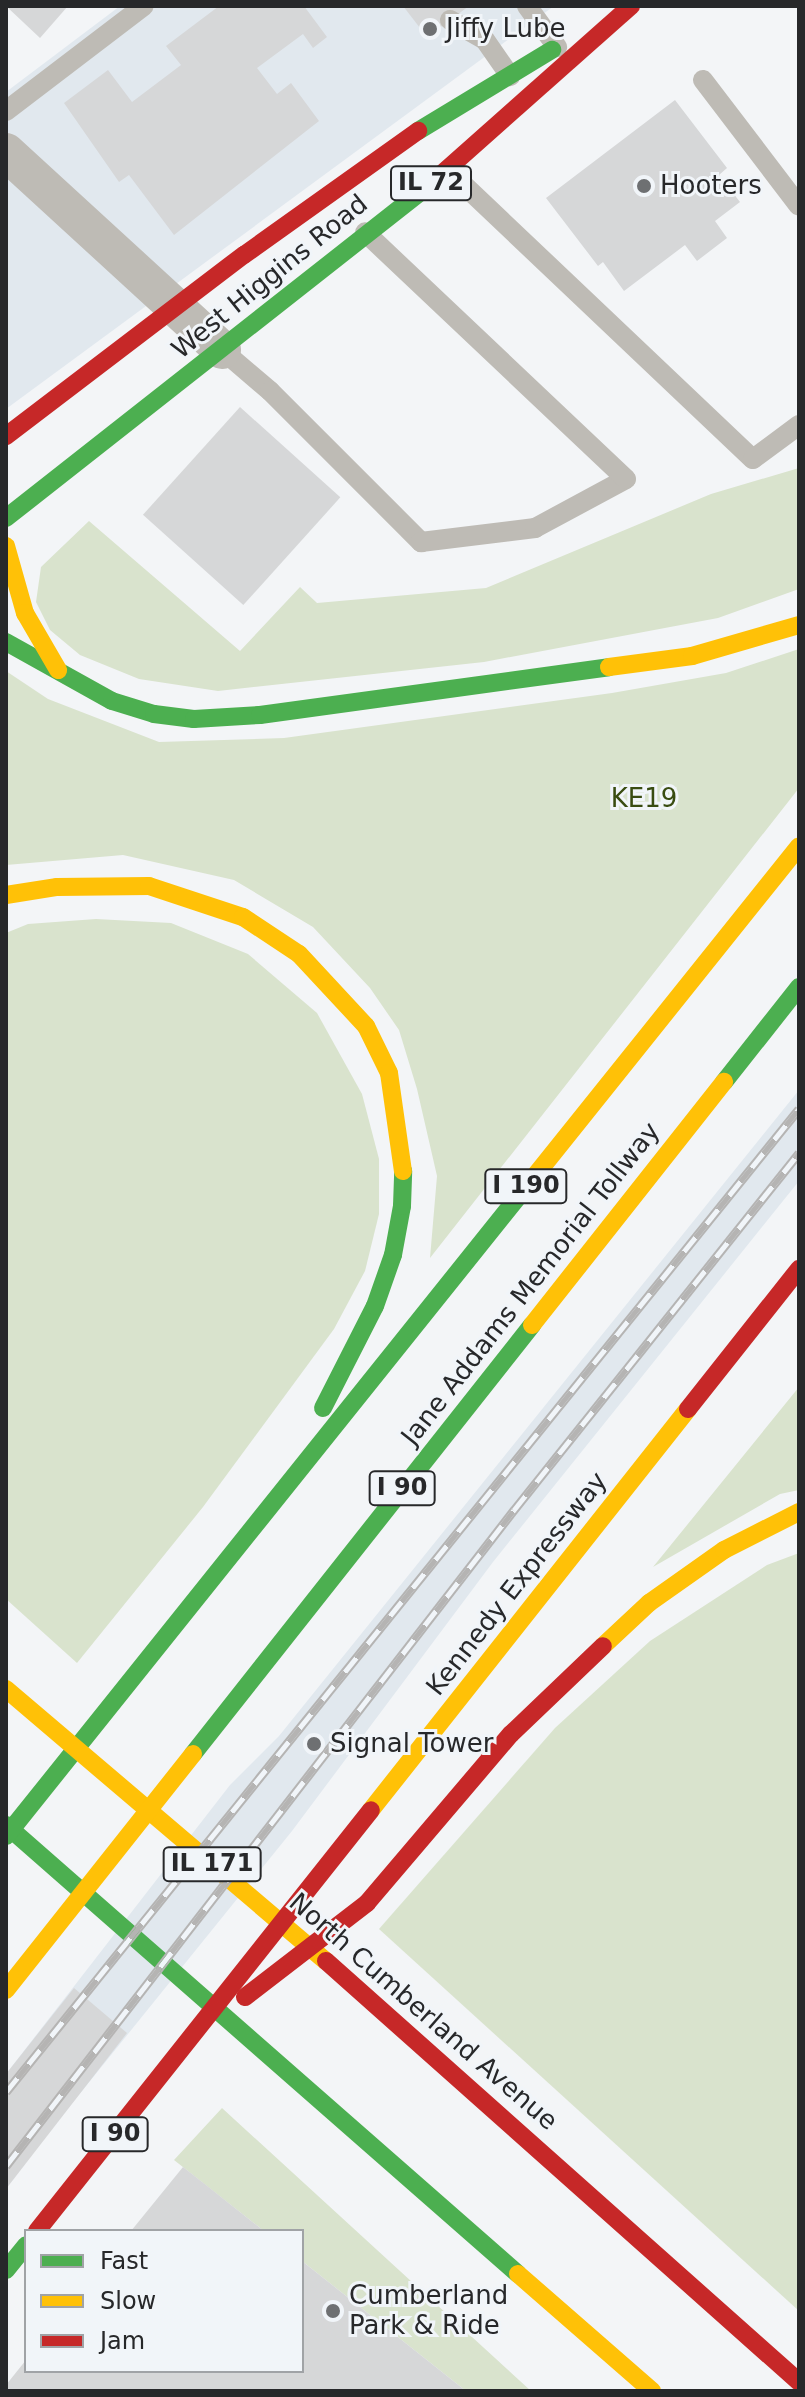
<!DOCTYPE html>
<html>
<head>
<meta charset="utf-8">
<style>
  body { margin:0 }
  #map { position:relative; width:805px; height:2397px; overflow:hidden; background:#f3f5f7; font-family:"DejaVu Sans",sans-serif }
  div>[style] { position:absolute }
  [style*='--x'] { left:calc(var(--x)*1px); top:calc(var(--y)*1px); width:calc(var(--w)*1px); rotate:calc(var(--a)*1deg) }
  .built>* { inset:0; background:#e1e8ee }
  .green>* { inset:0; background:#d9e3cd }
  .building>* { inset:0; background:#d6d7d8; transform-origin:0 0 }
  .lane>* { height:20px; margin:-10px; padding:0 10px; transform-origin:10px; border-radius:10px; background:#bebbb5 }
  .street>* { height:38px; margin:-19px; padding:0 19px; transform-origin:19px; border-radius:19px; background:#bebbb5 }
  .fast>* { height:18px; margin:-9px; padding:0 9px; transform-origin:9px; border-radius:9px; background:#4caf50 }
  .slow>* { height:18px; margin:-9px; padding:0 9px; transform-origin:9px; border-radius:9px; background:#ffc107 }
  .jam>* { height:18px; margin:-9px; padding:0 9px; transform-origin:9px; border-radius:9px; background:#c62828 }
  .rail>* { height:9px; margin-top:-4.5px; transform-origin:0; background:repeating-linear-gradient(90deg,#f1f5f9 0 18px,#b5b4b3 0 36px); box-sizing:border-box; border-block:2px solid #b5b4b3 }
  .dots>* { width:22px; height:22px; translate:-50% -50%; box-sizing:border-box; border:4px solid #f1f5f9; border-radius:50% }
  span { translate:-50% -50%; white-space:nowrap; text-align:center; line-height:1.15; -webkit-text-stroke:6px #f1f5f9; paint-order:stroke }
  .shield-label span { padding:2px 6px; background:#f1f5f9; border:2px solid; border-radius:6px; -webkit-text-stroke-width:0 }
  .shield-label { font-size:24px; color:#27282a; font-weight:700 }
  .poi-label { font-size:26px; color:#27282a }
  .left { translate:0 -50%; text-align:left }
  .street-label { font-size:26px; color:#27282a }
  .park-label { font-size:26px; color:#394c11 }
  .frame { position:absolute; inset:0; border:8px solid #27282a; pointer-events:none }
  .legend { position:absolute; left:24px; top:2229px; width:280px; height:144px; box-sizing:border-box; background:#f1f5f9; border:2px solid #a0a3a6; margin:0; padding:10px 14px; list-style:none; font-size:24px; color:#27282a }
  .legend li { display:flex; align-items:center; gap:16px; height:40px }
  .legend b { width:40px; border:2px solid #a0a3a6 }
</style>
</head>
<body>
<div id="map">
  <div class="built">
    <i style="clip-path:polygon(120px 6px,554px 6px,6px 409px,6px 92px)"></i>
    <i style="clip-path:polygon(799px 1090px,799px 1181px,493px 1562px,292px 1831px,6px 2185px,6px 2074px,230px 1785px,279px 1736px)"></i>
  </div>
  <div class="green">
    <i style="clip-path:polygon(799px 468px,799px 589px,718px 618px,484px 662px,218px 691px,139px 679px,80px 655px,50px 630px,36px 602px,41px 567px,89px 521px,240px 651px,300px 587px,317px 603px,486px 588px,711px 494px)"></i>
    <i style="clip-path:polygon(799px 649px,799px 788px,430px 1258px,437px 1176px,417px 1089px,399px 1030px,370px 988px,313px 927px,234px 880px,123px 855px,6px 865px,6px 671px,48px 699px,159px 742px,284px 738px,612px 693px,726px 673px)"></i>
    <i style="clip-path:polygon(96px 919px,171px 923px,248px 954px,317px 1013px,362px 1094px,379px 1159px,379px 1214px,365px 1271px,334px 1329px,203px 1507px,77px 1663px,6px 1599px,6px 933px,28px 924px)"></i>
    <i style="clip-path:polygon(799px 1387px,799px 1490px,780px 1494px,653px 1567px)"></i>
    <i style="clip-path:polygon(799px 1553px,799px 2311px,379px 1929px,555px 1728px,650px 1641px,767px 1565px)"></i>
    <i style="clip-path:polygon(222px 2108px,531px 2391px,466px 2391px,302px 2261px,302px 2231px,264px 2231px,174px 2160px)"></i>
  </div>
  <div class="building">
    <i style="clip-path:polygon(6px 6px,68px 6px,40px 38px)"></i>
    <i style="clip-path:polygon(219px 6px,304px 6px,327px 37px,313px 48px,303px 34px,257px 68px,277px 94px,291px 83px,319px 121px,174px 235px,129px 175px,119px 182px,64px 103px,108px 70px,132px 102px,181px 65px,166px 46px)"></i>
    <i style="clip-path:polygon(403px 6px,469px 6px,427px 37px)"></i>
    <i style="clip-path:polygon(675px 100px,727px 168px,719px 175px,740px 202px,715px 221px,727px 238px,697px 261px,685px 245px,624px 291px,603px 262px,598px 266px,546px 198px)"></i>
    <i style="left:240px;top:407px;width:135px;height:145px;rotate:42deg"></i>
    <i style="left:313px;top:1737px;width:10px;height:10px;rotate:37deg"></i>
    <i style="clip-path:polygon(74px 1988px,127px 2033px,6px 2189px,6px 2074px)"></i>
    <i style="clip-path:polygon(183px 2167px,206px 2185px,264px 2231px,131px 2231px)"></i>
    <i style="clip-path:polygon(302px 2261px,466px 2391px,6px 2391px,6px 2385px,26px 2360px,26px 2371px,302px 2371px)"></i>
  </div>
  <div class="lane">
    <i style="--x:527;--y:6;--w:51;--a:53.8"></i>
    <i style="--x:450;--y:20;--w:40;--a:29.7"></i>
    <i style="--x:485;--y:40;--w:44;--a:55.2"></i>
    <i style="--x:703;--y:80;--w:158;--a:52.7"></i>
    <i style="--x:6;--y:111;--w:173;--a:-37.3"></i>
    <i style="--x:448;--y:170;--w:420;--a:43.5"></i>
    <i style="--x:753;--y:459;--w:57;--a:-36.5"></i>
    <i style="--x:222;--y:350;--w:63;--a:40.5"></i>
    <i style="--x:270;--y:391;--w:214;--a:45"></i>
    <i style="--x:421;--y:542;--w:115;--a:-7"></i>
    <i style="--x:535;--y:528;--w:103;--a:-28.3"></i>
    <i style="--x:626;--y:479;--w:359;--a:-136.6"></i>
  </div>
  <div class="street">
    <i style="--x:6;--y:152;--w:293;--a:42.5"></i>
  </div>
  <div class="fast">
    <i style="--x:418;--y:131;--w:157;--a:-31.2"></i>
    <i style="--x:6;--y:518;--w:536;--a:-38.18"></i>
    <i style="--x:6;--y:642;--w:121;--a:29.1"></i>
    <i style="--x:112;--y:701;--w:44;--a:17.2"></i>
    <i style="--x:154;--y:714;--w:40;--a:7.1"></i>
    <i style="--x:194;--y:719;--w:66;--a:-3.5"></i>
    <i style="--x:260;--y:715;--w:352;--a:-7.8"></i>
    <i style="--x:724;--y:1082;--w:121;--a:-51.7"></i>
    <i style="--x:323;--y:1408;--w:114;--a:-63"></i>
    <i style="--x:375;--y:1306;--w:54;--a:-70.6"></i>
    <i style="--x:393;--y:1255;--w:50;--a:-79.6"></i>
    <i style="--x:402;--y:1206;--w:35;--a:-88"></i>
    <i style="--x:193;--y:1754;--w:547;--a:-51.68"></i>
    <i style="--x:6;--y:1825;--w:681;--a:41.25"></i>
    <i style="--x:6;--y:1836;--w:838;--a:-51.3"></i>
    <i style="--x:6;--y:2270;--w:32;--a:-51"></i>
  </div>
  <div class="slow">
    <i style="--x:6;--y:546;--w:70;--a:74.2"></i>
    <i style="--x:25;--y:613;--w:66;--a:59.9"></i>
    <i style="--x:609;--y:667;--w:84;--a:-7.5"></i>
    <i style="--x:692;--y:656;--w:111;--a:-16.2"></i>
    <i style="--x:6;--y:895;--w:52;--a:-8.9"></i>
    <i style="--x:57;--y:887;--w:92;--a:-0.6"></i>
    <i style="--x:149;--y:886;--w:99;--a:18.3"></i>
    <i style="--x:243;--y:917;--w:67;--a:33.5"></i>
    <i style="--x:299;--y:954;--w:98;--a:47.1"></i>
    <i style="--x:366;--y:1026;--w:52;--a:63.9"></i>
    <i style="--x:389;--y:1073;--w:99;--a:81.9"></i>
    <i style="--x:530;--y:1182;--w:430;--a:-51.3"></i>
    <i style="--x:532;--y:1325;--w:310;--a:-51.7"></i>
    <i style="--x:603;--y:1646;--w:63;--a:-43.1"></i>
    <i style="--x:649;--y:1603;--w:92;--a:-35.2"></i>
    <i style="--x:724;--y:1550;--w:84;--a:-26.9"></i>
    <i style="--x:6;--y:1689;--w:420;--a:40.4"></i>
    <i style="--x:371;--y:1810;--w:511;--a:-51.67"></i>
    <i style="--x:6;--y:1990;--w:301;--a:-51.6"></i>
    <i style="--x:518;--y:2274;--w:178;--a:41.1"></i>
  </div>
  <div class="jam">
    <i style="--x:427;--y:187;--w:273;--a:-41.6"></i>
    <i style="--x:6;--y:436;--w:299;--a:-37.3"></i>
    <i style="--x:244;--y:255;--w:214;--a:-35.5"></i>
    <i style="--x:688;--y:1409;--w:179;--a:-51.6"></i>
    <i style="--x:326;--y:1961;--w:633;--a:41.67"></i>
    <i style="--x:245;--y:1997;--w:154;--a:-37.6"></i>
    <i style="--x:367;--y:1903;--w:222;--a:-49.6"></i>
    <i style="--x:511;--y:1734;--w:127;--a:-43.7"></i>
    <i style="--x:37;--y:2231;--w:537;--a:-51.57"></i>
  </div>
  <div class="rail">
    <i style="--x:6;--y:2092;--w:1263;--a:-51.11"></i>
    <i style="--x:6;--y:2166;--w:830;--a:-52.25"></i>
    <i style="--x:514;--y:1510;--w:457;--a:-51.4"></i>
  </div>
  <div class="dots">
    <i style="left:430px;top:29px;background:#6e7072"></i>
    <i style="left:644px;top:186px;background:#6e7072"></i>
    <i style="left:314px;top:1744px;background:#6e7072"></i>
    <i style="left:333px;top:2311px;background:#6e7072"></i>
  </div>
  <div class="shield-label">
    <span style="left:431px;top:183px">IL 72</span>
    <span style="left:526px;top:1186px">I 190</span>
    <span style="left:402px;top:1488px">I 90</span>
    <span style="left:212px;top:1864px">IL 171</span>
    <span style="left:115px;top:2134px">I 90</span>
  </div>
  <div class="poi-label">
    <span class="left" style="left:446px;top:29px">Jiffy Lube</span>
    <span class="left" style="left:660px;top:186px">Hooters</span>
    <span class="left" style="left:330px;top:1744px">Signal Tower</span>
    <span class="left" style="left:349px;top:2311px">Cumberland<br>Park &amp; Ride</span>
  </div>
  <div class="street-label">
    <span style="left:270px;top:277px;rotate:-39deg">West Higgins Road</span>
    <span style="left:531px;top:1284px;rotate:-52deg">Jane Addams Memorial Tollway</span>
    <span style="left:517px;top:1584px;rotate:-52deg">Kennedy Expressway</span>
    <span style="left:423px;top:2012px;rotate:41deg">North Cumberland Avenue</span>
  </div>
  <div class="park-label">
    <span style="left:644px;top:799px">KE19</span>
  </div>
  <div class="frame"></div>
  <ul class="legend">
  <li><b style="height:10px;background:#4caf50"></b>Fast</li>
  <li><b style="height:10px;background:#ffc107"></b>Slow</li>
  <li><b style="height:10px;background:#c62828"></b>Jam</li>
  </ul>
</div>
</body>
</html>
